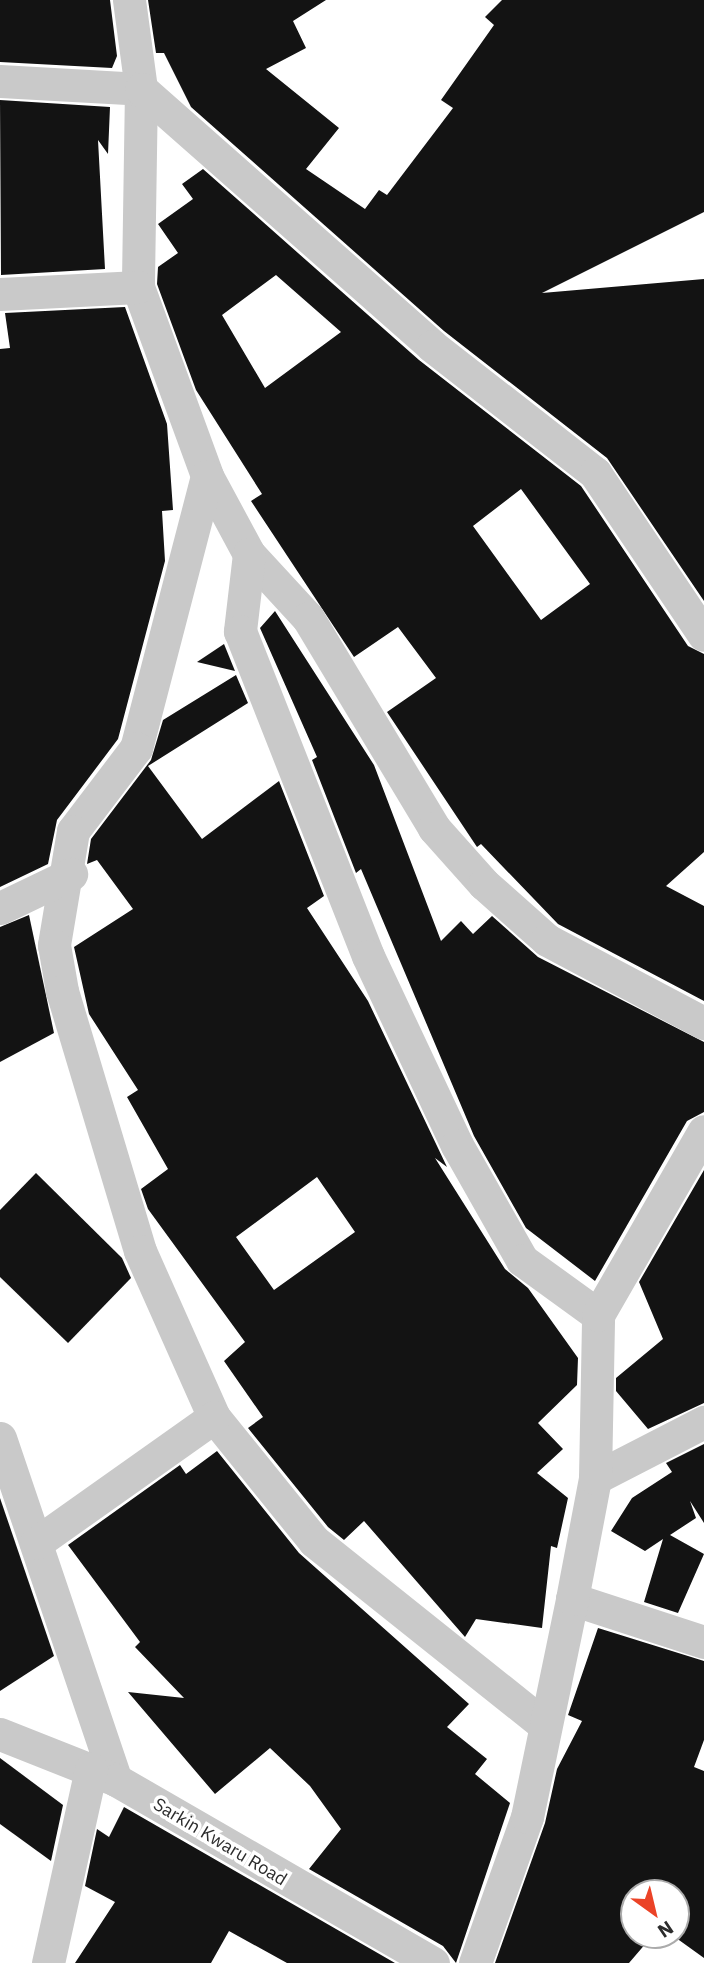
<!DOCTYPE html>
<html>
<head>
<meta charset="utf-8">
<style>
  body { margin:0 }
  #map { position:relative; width:704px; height:1963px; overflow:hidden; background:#fff; font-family:"IBM Plex Sans",sans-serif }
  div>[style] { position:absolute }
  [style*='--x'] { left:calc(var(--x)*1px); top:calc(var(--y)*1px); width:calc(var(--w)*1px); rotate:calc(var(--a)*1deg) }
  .building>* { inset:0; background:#131313 }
  .minor>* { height:33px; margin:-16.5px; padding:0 16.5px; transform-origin:16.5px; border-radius:16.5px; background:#c9c9c9 }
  span { translate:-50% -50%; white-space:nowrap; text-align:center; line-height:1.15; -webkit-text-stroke:7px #fff; paint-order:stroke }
  .street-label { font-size:18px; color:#2c2c2c }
  .north { position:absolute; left:620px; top:1879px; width:70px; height:70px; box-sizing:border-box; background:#fff; border:2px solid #ababab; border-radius:50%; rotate:146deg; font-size:19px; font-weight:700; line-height:28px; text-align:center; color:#2c2c2c }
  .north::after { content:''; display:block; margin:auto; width:24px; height:32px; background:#eb4327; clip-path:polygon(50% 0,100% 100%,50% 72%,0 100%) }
</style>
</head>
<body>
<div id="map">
  <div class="building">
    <i style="clip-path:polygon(0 0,110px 0,117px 56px,112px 68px,0 62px)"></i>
    <i style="clip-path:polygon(148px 0,326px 0,293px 21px,306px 48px,266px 69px,339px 128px,306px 169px,365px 209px,379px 190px,387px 195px,453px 108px,441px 100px,494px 25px,485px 17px,502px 0,704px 0,704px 212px,542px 293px,704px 279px,704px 601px,607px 458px,444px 331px,191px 107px,164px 53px,156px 53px)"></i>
    <i style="clip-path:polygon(0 100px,110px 107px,108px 154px,98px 140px,105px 269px,1px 275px)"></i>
    <i style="clip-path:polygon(evenodd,203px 169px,419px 360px,581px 486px,688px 646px,704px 654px,704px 852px,666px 886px,704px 906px,704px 1001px,558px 924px,481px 844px,477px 847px,387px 712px,436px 678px,398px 627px,354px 657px,251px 501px,262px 494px,196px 390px,157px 284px,158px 267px,178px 253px,158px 224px,193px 199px,182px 184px,203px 169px,276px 275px,341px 332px,265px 388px,222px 315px,276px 275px,203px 169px,521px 489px,590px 584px,541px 620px,473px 526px,521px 489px)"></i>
    <i style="clip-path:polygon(125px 307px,167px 424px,173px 510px,162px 511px,165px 561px,118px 739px,57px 820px,48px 864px,0 887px,0 349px,10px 348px,5px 313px)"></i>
    <i style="clip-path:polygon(275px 611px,374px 765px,441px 941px,461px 921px,473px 934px,492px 916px,538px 957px,704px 1042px,704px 1112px,687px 1121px,595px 1281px,526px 1228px,474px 1136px,361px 869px,356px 873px,312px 760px,317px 757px,260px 628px)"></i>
    <i style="clip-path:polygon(224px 644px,235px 671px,197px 662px)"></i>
    <i style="clip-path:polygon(evenodd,236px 675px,248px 703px,148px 766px,202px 839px,279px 781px,324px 896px,307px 908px,368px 1001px,447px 1167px,435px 1158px,505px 1269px,528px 1288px,578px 1358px,577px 1385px,538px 1423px,563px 1449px,537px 1473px,568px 1498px,557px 1548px,551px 1546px,542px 1628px,476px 1619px,465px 1637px,364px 1521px,344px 1540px,328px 1527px,248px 1428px,263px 1417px,224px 1361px,245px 1342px,148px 1209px,141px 1189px,168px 1169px,127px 1097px,138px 1090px,89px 1014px,74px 947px,133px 909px,97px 860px,87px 864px,91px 839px,151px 760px,163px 720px,236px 675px,317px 1177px,355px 1232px,274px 1290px,236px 1237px,317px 1177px)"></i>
    <i style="clip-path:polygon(29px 915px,54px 1033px,0 1062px,0 927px)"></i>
    <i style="clip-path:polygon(704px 1170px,704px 1403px,648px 1429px,616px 1391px,616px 1378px,663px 1339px,639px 1282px)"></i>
    <i style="clip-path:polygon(36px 1173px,122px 1258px,131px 1278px,68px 1343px,0 1277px,0 1210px)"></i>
    <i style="clip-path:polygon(704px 1444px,704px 1523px,690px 1501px,696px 1518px,670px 1535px,704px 1554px,678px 1613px,644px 1602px,663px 1539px,645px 1551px,611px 1531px,632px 1498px,672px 1472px,666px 1463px)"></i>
    <i style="clip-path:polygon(217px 1451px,299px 1553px,469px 1704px,447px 1727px,487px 1759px,475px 1774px,510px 1803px,456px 1963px,443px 1946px,309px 1869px,341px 1829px,310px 1786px,270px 1748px,215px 1794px,128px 1692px,184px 1698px,135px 1647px,140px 1642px,68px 1545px,180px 1465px,186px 1474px)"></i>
    <i style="clip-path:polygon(0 1498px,54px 1656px,0 1691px)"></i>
    <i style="clip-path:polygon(598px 1628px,704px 1661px,704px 1740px,694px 1767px,704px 1771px,704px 1958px,672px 1935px,676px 1893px,634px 1893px,634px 1935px,653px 1935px,629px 1963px,495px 1963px,545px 1823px,557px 1769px,582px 1721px,568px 1715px)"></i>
    <i style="clip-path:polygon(0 1758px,63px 1805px,51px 1861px,0 1824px)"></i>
    <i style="clip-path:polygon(124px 1807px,395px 1963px,287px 1963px,229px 1931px,211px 1963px,75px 1963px,115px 1902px,85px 1886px,97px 1829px,109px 1837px)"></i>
  </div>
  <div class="minor">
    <i style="--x:129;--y:0;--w:90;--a:82.3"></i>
    <i style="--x:141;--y:89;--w:198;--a:90.9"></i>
    <i style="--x:138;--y:287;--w:201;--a:69.9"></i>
    <i style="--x:207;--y:476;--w:89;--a:61.7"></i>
    <i style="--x:249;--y:554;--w:87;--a:47.3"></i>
    <i style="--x:308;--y:618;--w:245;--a:59"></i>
    <i style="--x:434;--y:828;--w:75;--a:48.2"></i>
    <i style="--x:484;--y:884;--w:84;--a:41.6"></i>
    <i style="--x:547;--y:940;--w:178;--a:27.9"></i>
    <i style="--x:0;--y:81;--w:141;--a:3.2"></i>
    <i style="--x:141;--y:89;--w:388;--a:41.4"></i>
    <i style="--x:432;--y:346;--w:207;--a:37.9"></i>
    <i style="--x:595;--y:473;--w:195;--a:56.1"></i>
    <i style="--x:0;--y:294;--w:138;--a:-2.9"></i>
    <i style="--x:207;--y:476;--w:281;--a:104.6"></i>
    <i style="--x:136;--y:748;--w:104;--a:127.2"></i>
    <i style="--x:73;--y:831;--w:116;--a:99.5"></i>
    <i style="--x:54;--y:945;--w:47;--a:80.1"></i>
    <i style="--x:62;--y:991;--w:271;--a:73.3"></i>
    <i style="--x:140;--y:1251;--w:182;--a:66"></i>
    <i style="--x:214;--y:1417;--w:159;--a:51.1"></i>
    <i style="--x:314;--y:1541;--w:293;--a:38.6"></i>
    <i style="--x:249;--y:554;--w:78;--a:96.7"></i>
    <i style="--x:240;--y:631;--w:349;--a:68.5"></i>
    <i style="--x:368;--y:956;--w:209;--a:64.8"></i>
    <i style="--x:457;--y:1145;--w:132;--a:60.5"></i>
    <i style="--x:522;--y:1260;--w:94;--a:35.9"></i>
    <i style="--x:0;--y:908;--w:79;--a:-25.6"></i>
    <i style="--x:0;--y:1438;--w:361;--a:71.3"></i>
    <i style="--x:595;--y:1478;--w:123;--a:-27.2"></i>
    <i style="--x:36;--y:1543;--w:218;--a:-35.3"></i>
    <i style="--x:572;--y:1599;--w:139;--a:18"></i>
    <i style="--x:0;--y:1734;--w:125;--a:21.6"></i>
    <i style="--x:116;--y:1780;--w:366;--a:30"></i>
    <i style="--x:48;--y:1963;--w:199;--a:-77.5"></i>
    <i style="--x:475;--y:1963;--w:155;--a:-70.4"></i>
    <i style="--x:527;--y:1817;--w:223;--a:-78.3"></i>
    <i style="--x:572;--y:1599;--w:123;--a:-79.2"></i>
    <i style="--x:595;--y:1478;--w:163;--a:-88.9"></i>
    <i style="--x:598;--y:1315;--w:212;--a:-60.1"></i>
  </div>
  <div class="street-label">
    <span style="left:220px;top:1842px;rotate:31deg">Sarkin Kwaru Road</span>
  </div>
  <div class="north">N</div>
</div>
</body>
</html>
